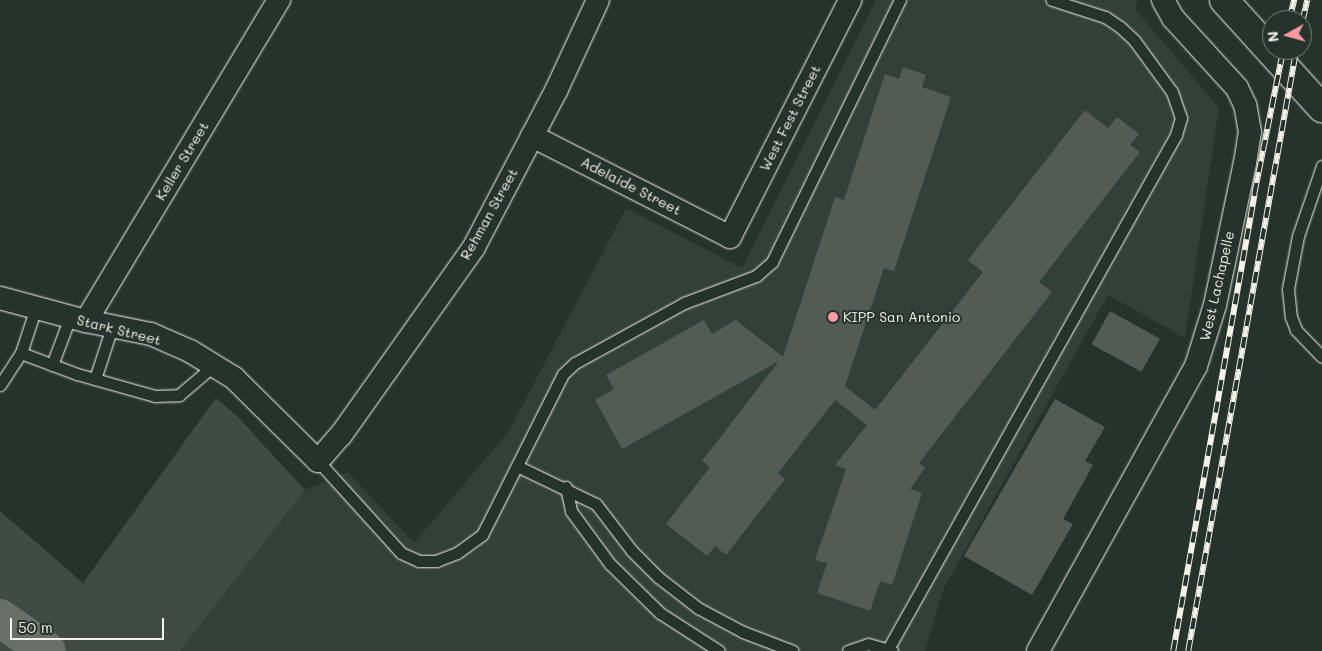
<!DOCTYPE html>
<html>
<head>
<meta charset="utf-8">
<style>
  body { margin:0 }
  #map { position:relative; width:1322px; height:651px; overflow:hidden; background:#26332d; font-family:Mali,sans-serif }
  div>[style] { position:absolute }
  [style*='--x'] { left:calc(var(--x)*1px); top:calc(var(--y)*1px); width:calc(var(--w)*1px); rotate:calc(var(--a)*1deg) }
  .built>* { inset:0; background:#333f39 }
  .green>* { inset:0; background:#414b45 }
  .river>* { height:38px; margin:-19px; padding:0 19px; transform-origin:19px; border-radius:19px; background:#676f68 }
  .building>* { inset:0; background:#525c55; transform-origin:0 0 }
  .roads { filter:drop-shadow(0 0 1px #f4f1e8) drop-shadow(0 0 1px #f4f1e8) }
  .lane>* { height:11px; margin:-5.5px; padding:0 5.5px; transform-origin:5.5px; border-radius:5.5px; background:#26332d }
  .street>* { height:22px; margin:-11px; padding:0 11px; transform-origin:11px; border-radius:11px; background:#26332d }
  .secondary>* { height:28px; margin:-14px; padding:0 14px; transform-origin:14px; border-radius:14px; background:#26332d }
  .rail>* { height:5.5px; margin-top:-2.75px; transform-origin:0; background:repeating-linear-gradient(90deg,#26332d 0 11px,#f4f1e8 0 22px); box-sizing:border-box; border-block:1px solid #f4f1e8 }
  .dots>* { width:14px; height:14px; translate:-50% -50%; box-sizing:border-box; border:2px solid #26332d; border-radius:50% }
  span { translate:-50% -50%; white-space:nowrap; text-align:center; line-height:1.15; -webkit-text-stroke:4px #26332d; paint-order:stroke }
  .street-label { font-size:14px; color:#f4f1e8 }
  .poi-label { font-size:14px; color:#f4f1e8 }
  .left { translate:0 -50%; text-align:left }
  .north { position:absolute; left:1262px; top:10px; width:50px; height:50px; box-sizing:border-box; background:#26332d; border:1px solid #787f78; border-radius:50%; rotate:263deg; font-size:14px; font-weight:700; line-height:20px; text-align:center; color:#f4f1e8 }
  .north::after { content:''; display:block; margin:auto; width:18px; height:22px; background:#ff9aa2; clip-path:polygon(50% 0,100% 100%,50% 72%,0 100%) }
  .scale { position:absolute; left:10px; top:618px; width:154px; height:22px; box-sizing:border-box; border:2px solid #f4f1e8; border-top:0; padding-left:6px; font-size:15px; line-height:18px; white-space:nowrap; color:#f4f1e8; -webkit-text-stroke:4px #26332d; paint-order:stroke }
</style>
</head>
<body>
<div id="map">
  <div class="built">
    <i style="clip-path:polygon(876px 0,1138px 0,1135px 9px,1219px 108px,1185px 338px,1108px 295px,944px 588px,925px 651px,180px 651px,305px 490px,348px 472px,414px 543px,509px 431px,626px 208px,742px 268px)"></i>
  </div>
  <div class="green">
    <i style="clip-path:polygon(216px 398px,238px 417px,305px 490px,180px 651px,0 651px,0 511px,83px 583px)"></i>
  </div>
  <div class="river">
    <i style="--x:0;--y:618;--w:57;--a:35.1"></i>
  </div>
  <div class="building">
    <i style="clip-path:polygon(903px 67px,926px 75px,922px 87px,951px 97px,894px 271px,884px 268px,845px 386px,875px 410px,983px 272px,968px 260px,1085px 110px,1108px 128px,1117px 117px,1139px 134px,1130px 145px,1140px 152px,1039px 282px,1052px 292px,919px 463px,925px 468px,910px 489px,922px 493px,892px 585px,880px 581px,870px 611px,817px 593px,827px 563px,815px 560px,846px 469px,835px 465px,867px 425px,835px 400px,778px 473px,785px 479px,726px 555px,715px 546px,707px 556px,666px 524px,710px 467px,702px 461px,779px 361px,622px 449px,595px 400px,614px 389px,606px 375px,704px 320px,712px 334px,736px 320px,783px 357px,835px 197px,844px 200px,885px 74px,899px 79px)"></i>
    <i style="left:1110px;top:311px;width:57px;height:38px;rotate:29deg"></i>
    <i style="clip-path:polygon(1055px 399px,1105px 427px,1085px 461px,1093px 465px,1063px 519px,1073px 524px,1032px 595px,964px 556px)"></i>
  </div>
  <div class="roads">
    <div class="lane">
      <i style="--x:1322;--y:166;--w:74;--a:108.9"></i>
      <i style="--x:1298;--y:236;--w:54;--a:100.7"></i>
      <i style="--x:1288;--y:289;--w:28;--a:84"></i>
      <i style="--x:1291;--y:317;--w:14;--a:69"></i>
      <i style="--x:1296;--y:330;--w:37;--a:46"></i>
      <i style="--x:21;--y:353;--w:48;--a:-71.9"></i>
      <i style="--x:52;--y:365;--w:51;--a:-69.4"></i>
      <i style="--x:95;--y:379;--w:55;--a:-71.9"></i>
      <i style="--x:0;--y:385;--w:38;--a:-57"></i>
      <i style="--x:21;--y:353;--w:60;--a:20.6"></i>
      <i style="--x:77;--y:374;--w:81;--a:15.8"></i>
      <i style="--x:155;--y:396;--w:24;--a:-2"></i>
      <i style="--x:179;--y:395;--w:45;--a:-40.5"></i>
      <i style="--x:318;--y:461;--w:124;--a:47.9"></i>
      <i style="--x:401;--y:553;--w:20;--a:24"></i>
      <i style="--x:419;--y:561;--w:17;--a:0"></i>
      <i style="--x:436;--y:561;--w:22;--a:-21"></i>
      <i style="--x:457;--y:553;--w:31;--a:-36"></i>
      <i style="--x:482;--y:535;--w:180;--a:-63.3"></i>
      <i style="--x:563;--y:374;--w:16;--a:-43"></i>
      <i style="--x:575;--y:363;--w:124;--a:-28.8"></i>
      <i style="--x:684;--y:303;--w:77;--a:-20.6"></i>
      <i style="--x:756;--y:276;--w:21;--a:-41"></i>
      <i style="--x:772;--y:262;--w:292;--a:-64"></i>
      <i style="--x:519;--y:467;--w:85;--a:25.7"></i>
      <i style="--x:596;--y:504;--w:59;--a:52.5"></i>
      <i style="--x:632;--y:551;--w:37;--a:45"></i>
      <i style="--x:658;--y:577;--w:51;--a:37.8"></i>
      <i style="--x:698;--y:608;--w:51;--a:28.1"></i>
      <i style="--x:743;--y:632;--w:53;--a:20.8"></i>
      <i style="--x:566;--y:487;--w:25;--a:78"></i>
      <i style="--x:571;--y:511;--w:66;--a:53.7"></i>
      <i style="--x:610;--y:564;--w:70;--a:44.4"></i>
      <i style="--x:660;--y:613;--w:70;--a:32.8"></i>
      <i style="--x:888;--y:649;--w:589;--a:-60.74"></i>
      <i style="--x:1176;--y:135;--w:18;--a:-74"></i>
      <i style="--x:1181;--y:118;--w:28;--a:-109"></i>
      <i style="--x:1172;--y:92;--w:64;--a:-126.2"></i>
      <i style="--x:1134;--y:40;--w:19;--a:-137"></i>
      <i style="--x:1120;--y:27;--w:18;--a:-146"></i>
      <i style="--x:1105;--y:17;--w:56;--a:-162.2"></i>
      <i style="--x:848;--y:651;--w:21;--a:-19"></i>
      <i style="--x:868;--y:644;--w:25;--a:16"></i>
    </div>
    <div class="street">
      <i style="--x:532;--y:136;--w:222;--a:27"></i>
      <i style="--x:730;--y:237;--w:266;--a:-63.1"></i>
      <i style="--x:0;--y:298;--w:89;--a:15"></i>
      <i style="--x:86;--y:321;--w:66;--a:11.3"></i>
      <i style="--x:151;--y:334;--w:43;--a:23.6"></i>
      <i style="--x:190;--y:351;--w:52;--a:31.5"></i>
      <i style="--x:234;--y:378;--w:118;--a:44.7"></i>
      <i style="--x:318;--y:461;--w:35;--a:-49"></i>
      <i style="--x:341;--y:435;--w:230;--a:-54.7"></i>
      <i style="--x:474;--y:247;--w:176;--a:-62.3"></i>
      <i style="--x:556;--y:91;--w:100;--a:-65.2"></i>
      <i style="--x:86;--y:321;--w:375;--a:-59"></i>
      <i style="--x:1038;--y:651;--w:326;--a:-61"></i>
      <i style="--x:1196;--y:366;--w:64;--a:-72.7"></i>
      <i style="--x:1215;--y:305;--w:145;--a:-78.1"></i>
      <i style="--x:1245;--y:163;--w:31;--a:-81"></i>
      <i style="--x:1250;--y:132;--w:27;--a:-100"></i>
      <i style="--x:1245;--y:105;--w:19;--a:-115"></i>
      <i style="--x:1237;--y:88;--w:95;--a:-132.4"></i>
      <i style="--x:1173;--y:18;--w:21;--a:-119"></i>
    </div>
    <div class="secondary">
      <i style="--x:1224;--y:0;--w:146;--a:47.8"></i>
    </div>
  </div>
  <div class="rail">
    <i style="--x:1289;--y:20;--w:21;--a:-76"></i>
    <i style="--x:1302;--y:22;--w:23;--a:-77"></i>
    <i style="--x:1173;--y:651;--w:464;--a:-79.9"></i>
    <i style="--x:1254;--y:194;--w:147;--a:-78.6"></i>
    <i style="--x:1188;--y:651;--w:611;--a:-79.81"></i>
  </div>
  <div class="dots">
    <i style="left:833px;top:317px;background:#ff9aa2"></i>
  </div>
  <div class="street-label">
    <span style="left:790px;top:118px;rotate:-63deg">West Fest Street</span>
    <span style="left:182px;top:161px;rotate:-59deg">Keller Street</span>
    <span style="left:631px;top:186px;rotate:27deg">Adelaide Street</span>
    <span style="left:489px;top:214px;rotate:-61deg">Rehman Street</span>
    <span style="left:1217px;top:286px;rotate:-77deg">West Lachapelle</span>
    <span style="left:119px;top:330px;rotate:14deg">Stark Street</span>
  </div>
  <div class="poi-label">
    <span class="left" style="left:843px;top:317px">KIPP San Antonio</span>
  </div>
  <div class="north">N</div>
  <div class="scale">50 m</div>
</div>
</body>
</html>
